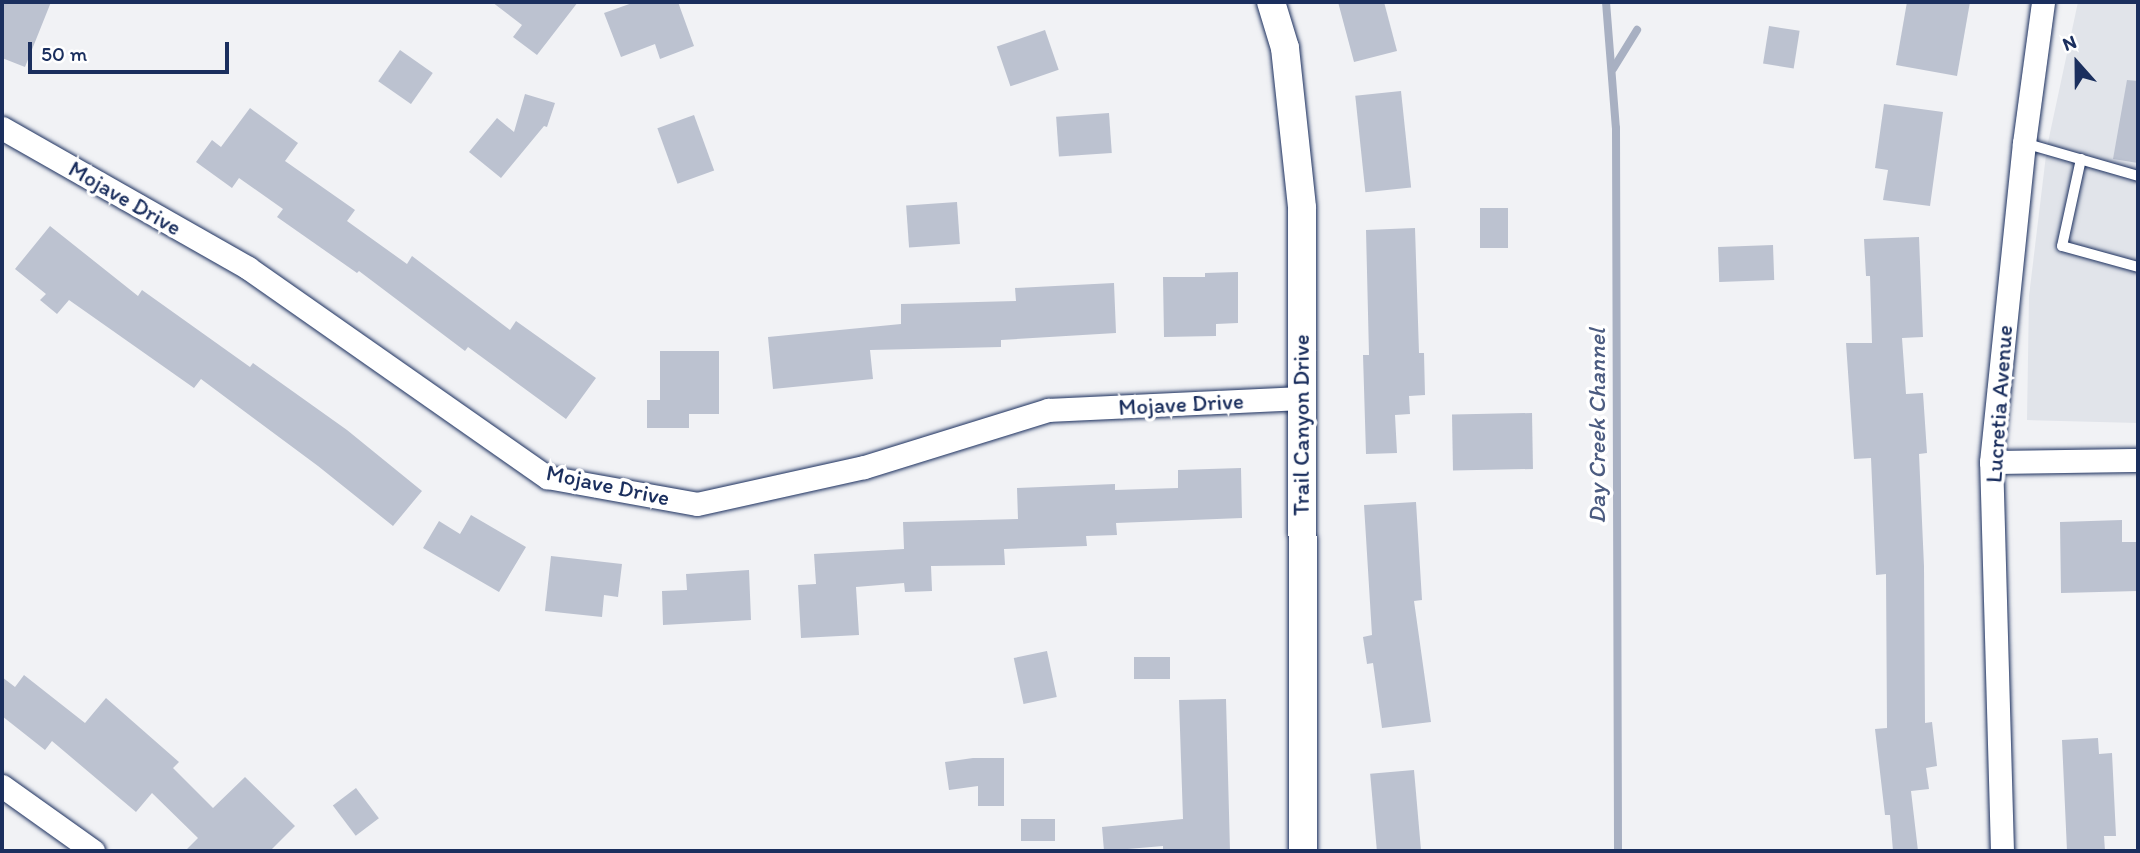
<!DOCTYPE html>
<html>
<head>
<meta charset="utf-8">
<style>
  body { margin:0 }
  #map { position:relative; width:2140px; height:853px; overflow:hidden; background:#f1f2f5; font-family:Itim,sans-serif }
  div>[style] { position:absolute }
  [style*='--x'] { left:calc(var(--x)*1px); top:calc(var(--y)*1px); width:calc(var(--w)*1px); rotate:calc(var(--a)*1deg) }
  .built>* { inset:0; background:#e1e4ea }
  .stream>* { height:8px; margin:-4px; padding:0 4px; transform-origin:4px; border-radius:4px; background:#a8b0c2 }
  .building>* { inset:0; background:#bcc2d0; transform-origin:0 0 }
  .roads { filter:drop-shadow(0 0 2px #1b2f5e) drop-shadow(0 0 2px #1b2f5e) }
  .service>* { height:10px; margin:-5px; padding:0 5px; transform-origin:5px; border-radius:5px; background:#fff }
  .minor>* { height:23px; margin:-11.5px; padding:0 11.5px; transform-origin:11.5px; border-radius:11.5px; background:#fff }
  .tertiary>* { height:28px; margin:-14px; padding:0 14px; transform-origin:14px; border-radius:14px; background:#fff }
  span { translate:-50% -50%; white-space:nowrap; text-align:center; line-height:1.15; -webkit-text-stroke:7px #fff; paint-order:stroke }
  .street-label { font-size:23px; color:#1b2f5e }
  .water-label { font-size:24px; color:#4c5c81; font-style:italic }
  .frame { position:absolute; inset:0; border:4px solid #1b2f5e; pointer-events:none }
  .north { position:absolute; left:2042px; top:28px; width:70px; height:70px; -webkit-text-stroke:5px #fff; paint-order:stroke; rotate:339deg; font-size:19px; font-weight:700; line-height:28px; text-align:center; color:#1b2f5e }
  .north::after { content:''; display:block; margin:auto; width:24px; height:32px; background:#1b2f5e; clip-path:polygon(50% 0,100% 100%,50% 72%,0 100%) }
  .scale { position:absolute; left:28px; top:42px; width:201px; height:32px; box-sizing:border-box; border:4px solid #1b2f5e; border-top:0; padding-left:9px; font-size:21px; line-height:24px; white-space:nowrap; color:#1b2f5e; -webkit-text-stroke:5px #fff; paint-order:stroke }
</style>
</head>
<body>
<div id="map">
  <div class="built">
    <i style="clip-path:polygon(2078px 2px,2138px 2px,2138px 423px,2027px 420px,2029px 296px,2047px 147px)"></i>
  </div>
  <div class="stream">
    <i style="--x:1606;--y:2;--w:126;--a:85.5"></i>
    <i style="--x:1616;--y:128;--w:723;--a:89.84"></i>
    <i style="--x:1613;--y:69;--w:46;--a:-58.4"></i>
  </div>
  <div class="building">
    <i style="clip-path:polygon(2px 2px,51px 2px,25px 67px,2px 58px)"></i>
    <i style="clip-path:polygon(492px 2px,578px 2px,537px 55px,513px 37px,522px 25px)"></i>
    <i style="clip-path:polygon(635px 2px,678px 2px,694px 46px,660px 59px,655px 44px,621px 57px,604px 13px)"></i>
    <i style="clip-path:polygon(1338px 2px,1384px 2px,1397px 51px,1354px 62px)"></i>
    <i style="clip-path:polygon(1907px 2px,1970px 2px,1957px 76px,1896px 65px)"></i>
    <i style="left:1769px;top:26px;width:31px;height:38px;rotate:9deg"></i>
    <i style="left:1045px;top:30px;width:42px;height:51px;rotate:71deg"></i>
    <i style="left:400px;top:50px;width:40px;height:38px;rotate:35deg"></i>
    <i style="clip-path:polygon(2127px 80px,2138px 81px,2138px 163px,2113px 159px)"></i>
    <i style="left:1401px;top:91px;width:97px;height:46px;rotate:84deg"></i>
    <i style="clip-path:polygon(525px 94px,555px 103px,547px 127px,544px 126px,501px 178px,469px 152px,497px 118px,514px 132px)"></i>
    <i style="clip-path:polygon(1884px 104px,1943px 112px,1930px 206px,1883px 200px,1888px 170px,1875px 168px)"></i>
    <i style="clip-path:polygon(250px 108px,298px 143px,285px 161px,355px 210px,347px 221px,407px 264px,412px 256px,510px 330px,516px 321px,596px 378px,566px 419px,468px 347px,465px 351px,359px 271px,357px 273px,277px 217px,283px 209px,239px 178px,232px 188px,196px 162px,212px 140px,221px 147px)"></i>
    <i style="left:1109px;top:113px;width:40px;height:53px;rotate:86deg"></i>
    <i style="left:694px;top:115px;width:59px;height:39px;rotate:70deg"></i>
    <i style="left:957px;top:202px;width:42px;height:51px;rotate:86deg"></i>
    <i style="left:1480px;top:208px;width:28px;height:40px"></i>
    <i style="clip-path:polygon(50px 226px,138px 296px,142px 290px,250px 367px,253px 363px,347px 430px,422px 491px,393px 526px,318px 466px,201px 379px,194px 388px,69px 300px,57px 314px,40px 300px,46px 294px,15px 269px)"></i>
    <i style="clip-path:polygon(1415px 228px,1419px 353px,1424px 353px,1425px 395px,1409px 396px,1410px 414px,1395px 415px,1397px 453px,1366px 454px,1363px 355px,1369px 355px,1366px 230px)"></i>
    <i style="clip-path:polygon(1919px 237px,1923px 337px,1902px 338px,1906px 394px,1923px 393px,1927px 453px,1919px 454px,1924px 566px,1925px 723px,1932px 722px,1937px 766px,1926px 768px,1929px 789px,1911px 791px,1918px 851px,1893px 851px,1890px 815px,1885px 815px,1875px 729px,1887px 728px,1886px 574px,1876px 575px,1871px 458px,1854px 459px,1846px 343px,1872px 343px,1870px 276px,1866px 276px,1864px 239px)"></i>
    <i style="left:1773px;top:245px;width:35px;height:55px;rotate:88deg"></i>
    <i style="clip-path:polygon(1238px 272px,1238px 323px,1216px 324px,1216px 336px,1164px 337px,1163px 277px,1205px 277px,1205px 273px)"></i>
    <i style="clip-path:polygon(1114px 283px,1116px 333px,1001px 340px,1001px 347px,870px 350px,873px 379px,773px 389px,768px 337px,901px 324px,901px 304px,1016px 301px,1015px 288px)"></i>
    <i style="clip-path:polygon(660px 351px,719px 351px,719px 414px,689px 414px,689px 428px,647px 428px,647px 400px,660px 400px)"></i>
    <i style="left:1532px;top:413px;width:56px;height:80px;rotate:89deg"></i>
    <i style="clip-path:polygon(1241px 468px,1242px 518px,1116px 523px,1117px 535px,1086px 536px,1087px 546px,1004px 549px,1005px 565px,931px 566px,932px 591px,905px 592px,904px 583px,856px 587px,859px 635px,801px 638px,798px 585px,816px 584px,814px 554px,904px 549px,903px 522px,1018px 519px,1017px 488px,1115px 484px,1115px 490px,1178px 488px,1178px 470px)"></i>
    <i style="clip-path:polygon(1416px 502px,1422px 600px,1414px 601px,1431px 722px,1382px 728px,1373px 663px,1367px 664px,1363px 637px,1372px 635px,1364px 505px)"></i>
    <i style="clip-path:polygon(471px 515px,526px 547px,499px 592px,423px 548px,439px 521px,460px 534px)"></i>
    <i style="clip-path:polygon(2122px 520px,2122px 542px,2138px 542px,2138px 591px,2061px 593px,2060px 522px)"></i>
    <i style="clip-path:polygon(551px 556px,622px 564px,618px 597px,604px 595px,602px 617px,545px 611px)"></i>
    <i style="clip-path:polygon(749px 570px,751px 620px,663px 625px,662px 591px,687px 590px,686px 574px)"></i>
    <i style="left:1047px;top:651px;width:47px;height:34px;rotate:78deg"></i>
    <i style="left:1134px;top:657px;width:36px;height:22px"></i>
    <i style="clip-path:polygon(24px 675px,85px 723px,106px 698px,179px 762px,173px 768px,213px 808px,245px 777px,295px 826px,270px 851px,185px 851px,198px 838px,152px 793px,136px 812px,52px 741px,45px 750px,2px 716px,2px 677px,15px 687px)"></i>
    <i style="clip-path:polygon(1226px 699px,1230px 851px,1163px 851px,1163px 846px,1104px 851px,1102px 827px,1183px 819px,1179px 700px)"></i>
    <i style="clip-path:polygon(2098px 738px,2099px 754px,2112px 753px,2116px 836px,2104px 836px,2105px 851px,2067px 851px,2062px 740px)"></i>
    <i style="clip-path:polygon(973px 758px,1004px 758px,1004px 806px,978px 806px,978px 786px,949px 790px,945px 762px)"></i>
    <i style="left:1414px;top:770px;width:81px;height:44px;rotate:85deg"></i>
    <i style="left:356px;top:788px;width:38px;height:29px;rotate:53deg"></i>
    <i style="left:1055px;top:819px;width:22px;height:34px;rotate:90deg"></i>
  </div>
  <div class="roads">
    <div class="service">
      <i style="--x:2024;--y:143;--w:119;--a:16.1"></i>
      <i style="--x:2081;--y:159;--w:89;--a:102.3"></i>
      <i style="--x:2062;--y:246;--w:79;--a:15.4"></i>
    </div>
    <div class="minor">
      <i style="--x:2;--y:128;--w:283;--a:29.6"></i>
      <i style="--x:248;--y:268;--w:365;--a:35"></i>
      <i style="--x:547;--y:477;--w:152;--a:10.2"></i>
      <i style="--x:697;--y:504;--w:171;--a:-12.5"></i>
      <i style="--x:864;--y:467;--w:193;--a:-17.2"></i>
      <i style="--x:1048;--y:410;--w:253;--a:-2.7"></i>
      <i style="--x:1991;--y:462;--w:147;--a:-0.8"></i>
      <i style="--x:2;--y:786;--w:112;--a:35.5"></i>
      <i style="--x:2002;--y:851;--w:389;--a:-91.6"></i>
      <i style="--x:1991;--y:462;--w:321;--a:-84.1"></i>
      <i style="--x:2024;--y:143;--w:142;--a:-82.3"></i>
    </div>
    <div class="tertiary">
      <i style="--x:1271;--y:2;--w:48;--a:73.1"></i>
      <i style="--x:1285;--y:48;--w:161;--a:83.9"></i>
      <i style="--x:1302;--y:208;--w:643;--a:89.91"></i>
    </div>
  </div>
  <div class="street-label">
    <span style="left:125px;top:198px;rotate:30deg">Mojave Drive</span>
    <span style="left:1181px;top:404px;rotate:-3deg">Mojave Drive</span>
    <span style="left:1999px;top:404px;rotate:-86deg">Lucretia Avenue</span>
    <span style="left:1301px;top:425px;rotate:-90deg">Trail Canyon Drive</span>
    <span style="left:608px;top:485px;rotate:12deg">Mojave Drive</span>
  </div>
  <div class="water-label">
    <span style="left:1597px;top:426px;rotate:-90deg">Day Creek Channel</span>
  </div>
  <div class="frame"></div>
  <div class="north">N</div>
  <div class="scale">50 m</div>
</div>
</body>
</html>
